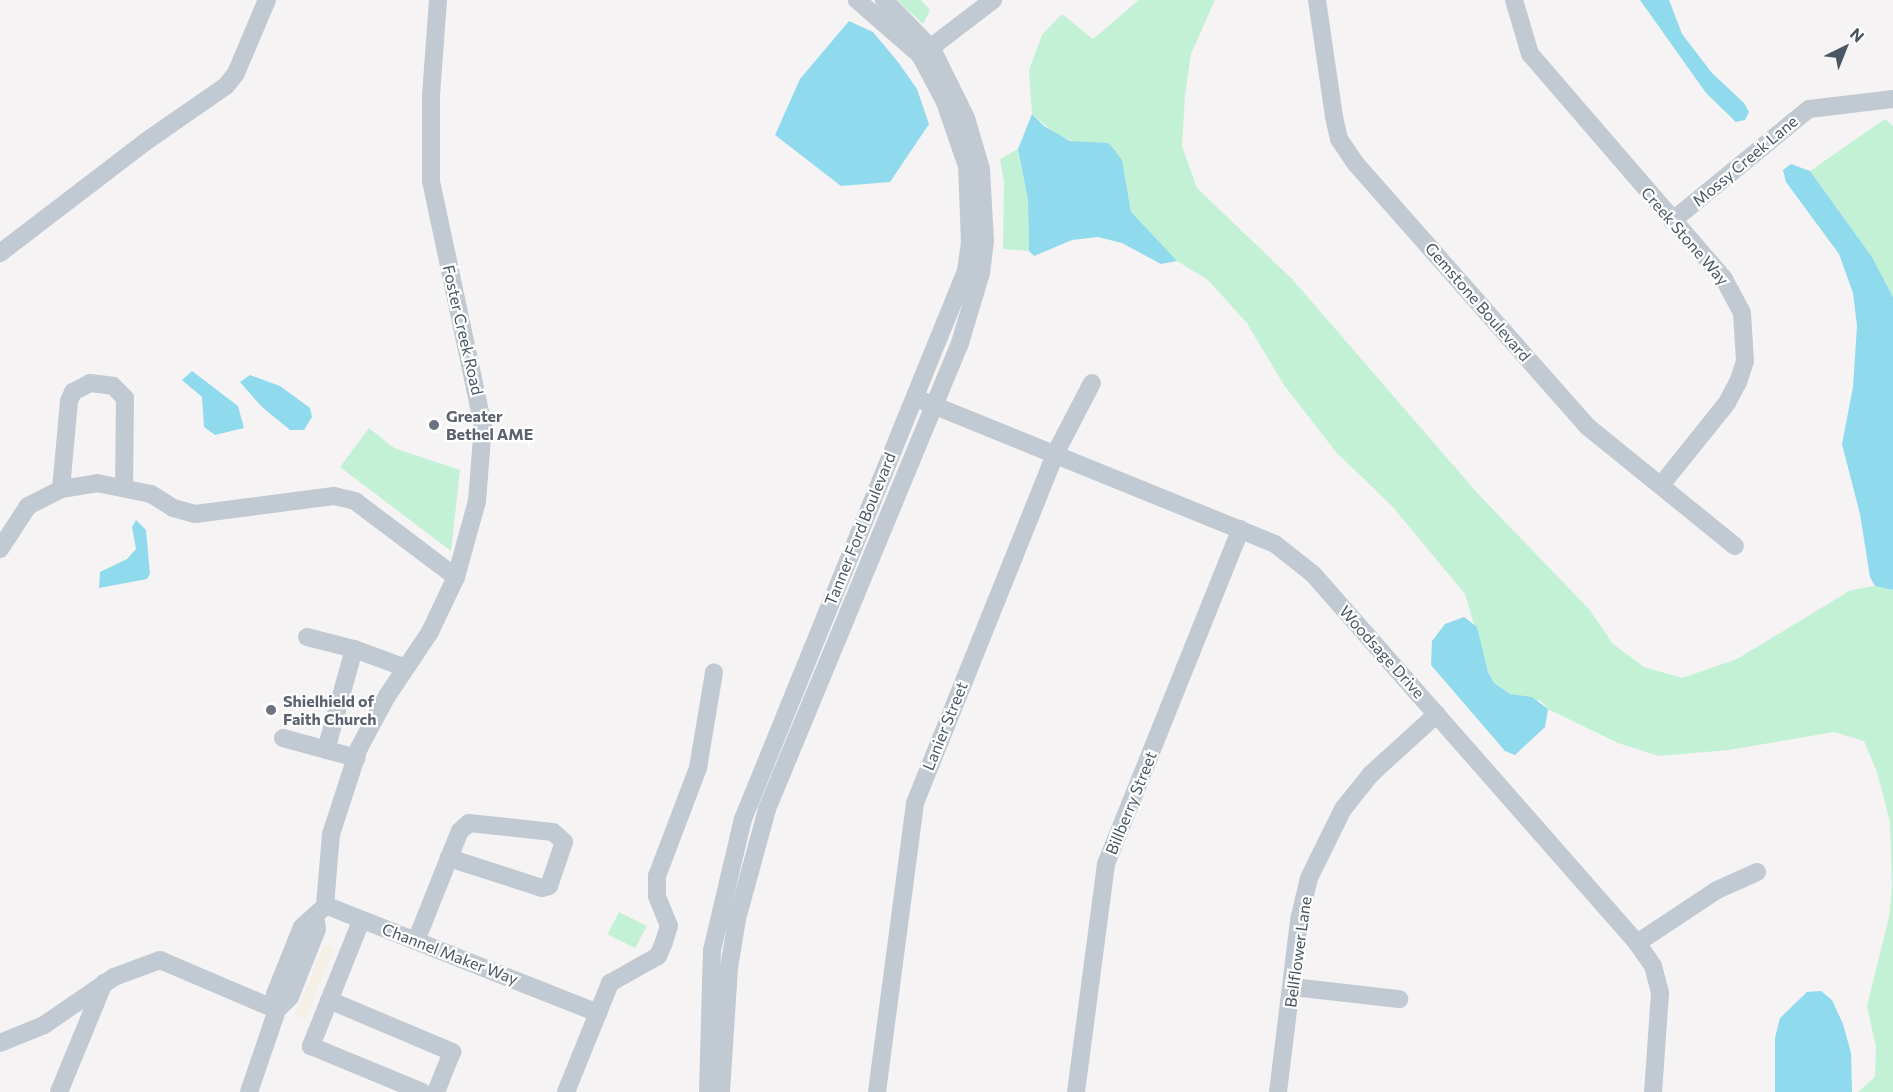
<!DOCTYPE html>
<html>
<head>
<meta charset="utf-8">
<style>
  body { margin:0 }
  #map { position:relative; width:1893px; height:1092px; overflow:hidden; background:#f5f3f3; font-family:Commissioner,sans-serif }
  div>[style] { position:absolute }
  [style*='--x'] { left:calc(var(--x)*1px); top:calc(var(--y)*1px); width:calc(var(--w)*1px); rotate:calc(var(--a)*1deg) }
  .green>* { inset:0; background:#c3f1d5; transform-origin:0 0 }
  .sand>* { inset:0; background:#f5f0e5; transform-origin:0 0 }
  .water>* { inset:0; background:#90daee }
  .minor>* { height:18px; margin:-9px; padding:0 9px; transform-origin:9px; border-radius:9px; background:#c1cad2 }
  .dots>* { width:16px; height:16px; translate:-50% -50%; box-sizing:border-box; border:3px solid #fff; border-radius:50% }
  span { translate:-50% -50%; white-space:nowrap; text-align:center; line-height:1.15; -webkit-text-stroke:4.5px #fff; paint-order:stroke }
  .street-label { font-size:16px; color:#4a5661 }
  .worship-label { font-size:16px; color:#5b616d; font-weight:700 }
  .left { translate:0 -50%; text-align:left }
  .north { position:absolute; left:1815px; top:18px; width:60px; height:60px; -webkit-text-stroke:4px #fff; paint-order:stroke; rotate:43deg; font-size:16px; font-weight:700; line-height:24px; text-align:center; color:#4a5661 }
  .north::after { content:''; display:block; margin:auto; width:21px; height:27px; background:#4a5661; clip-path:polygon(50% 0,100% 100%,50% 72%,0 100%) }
</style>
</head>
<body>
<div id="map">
  <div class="green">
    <i style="clip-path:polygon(897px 0,921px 0,930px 10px,923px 24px)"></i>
    <i style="clip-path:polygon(1139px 0,1215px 0,1191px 54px,1185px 95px,1182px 146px,1197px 188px,1292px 279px,1479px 495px,1589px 609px,1613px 644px,1644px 667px,1682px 678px,1737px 659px,1851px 590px,1875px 586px,1893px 590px,1893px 1092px,1858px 1092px,1875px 1077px,1876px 1047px,1867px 1006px,1889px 917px,1892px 886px,1890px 822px,1877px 772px,1864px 741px,1834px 732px,1729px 750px,1659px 756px,1618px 743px,1548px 709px,1541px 701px,1510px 694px,1494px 683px,1488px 672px,1465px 594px,1393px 507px,1336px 452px,1284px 385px,1247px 323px,1208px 280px,1177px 261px,1136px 221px,1131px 212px,1122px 160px,1057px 135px,1032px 114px,1029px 70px,1042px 35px,1062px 14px,1093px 39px)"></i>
    <i style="clip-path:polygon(1885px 119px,1893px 126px,1893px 297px,1872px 257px,1810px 171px)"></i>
    <i style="clip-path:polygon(1018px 149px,1028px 200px,1029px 251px,1003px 249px,1004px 181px,1000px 159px)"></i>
    <i style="clip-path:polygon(369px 428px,394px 448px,460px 470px,451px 551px,340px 467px)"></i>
    <i style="left:619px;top:912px;width:31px;height:25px;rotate:27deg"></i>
  </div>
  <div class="sand">
    <i style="left:324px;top:944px;width:11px;height:77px;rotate:22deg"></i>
  </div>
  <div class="water">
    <i style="clip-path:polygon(1640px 0,1669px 0,1682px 34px,1712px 73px,1744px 103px,1749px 112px,1745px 120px,1736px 122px,1706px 93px)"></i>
    <i style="clip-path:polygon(849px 21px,873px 32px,898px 62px,917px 89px,929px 124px,890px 182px,841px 186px,775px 135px,800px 79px)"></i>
    <i style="clip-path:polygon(1032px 114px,1044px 126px,1070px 141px,1108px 143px,1113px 148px,1122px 160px,1131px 212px,1177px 261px,1161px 264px,1122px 243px,1098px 237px,1072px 240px,1034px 256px,1029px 251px,1028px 200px,1018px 149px)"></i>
    <i style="clip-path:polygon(1791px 164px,1810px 171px,1872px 257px,1893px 297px,1893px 590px,1875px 586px,1870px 577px,1860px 514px,1842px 444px,1853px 387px,1857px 326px,1853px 293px,1839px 254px,1786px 182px,1783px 170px)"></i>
    <i style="clip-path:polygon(192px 371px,238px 406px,244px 428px,215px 435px,204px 427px,202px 397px,182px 380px)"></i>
    <i style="clip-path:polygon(250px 375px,280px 386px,310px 408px,312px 417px,304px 430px,290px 430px,262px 407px,240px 382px)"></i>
    <i style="clip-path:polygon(136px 520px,146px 530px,150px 574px,147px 579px,99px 588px,100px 572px,127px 559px,136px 549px,132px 527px)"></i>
    <i style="clip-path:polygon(1464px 617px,1477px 627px,1488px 672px,1494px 683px,1510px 694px,1532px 697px,1548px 709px,1545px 727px,1515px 755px,1505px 751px,1431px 665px,1432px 641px,1445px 624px)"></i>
    <i style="clip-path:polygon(1821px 991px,1832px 1000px,1843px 1024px,1851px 1053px,1852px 1092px,1775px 1092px,1775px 1038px,1780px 1018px,1807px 992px)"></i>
  </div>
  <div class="minor">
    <i style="--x:438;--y:0;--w:95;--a:94.2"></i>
    <i style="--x:431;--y:95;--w:86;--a:90"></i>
    <i style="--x:431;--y:181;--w:249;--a:78"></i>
    <i style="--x:483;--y:425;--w:76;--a:94.5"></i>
    <i style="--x:477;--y:501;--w:79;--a:105.4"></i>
    <i style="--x:456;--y:577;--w:61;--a:115.3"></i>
    <i style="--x:430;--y:632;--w:77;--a:123.9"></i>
    <i style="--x:387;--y:696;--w:59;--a:118.3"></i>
    <i style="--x:359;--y:748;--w:90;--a:108"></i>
    <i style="--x:331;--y:834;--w:71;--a:94.8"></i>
    <i style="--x:325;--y:905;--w:294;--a:21.6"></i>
    <i style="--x:1317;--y:0;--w:118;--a:81.7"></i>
    <i style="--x:1334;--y:117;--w:23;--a:77"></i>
    <i style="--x:1339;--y:139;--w:30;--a:56"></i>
    <i style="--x:1356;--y:164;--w:351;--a:48.6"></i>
    <i style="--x:1588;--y:427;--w:189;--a:39"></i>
    <i style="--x:1514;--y:0;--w:56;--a:73.5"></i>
    <i style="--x:1530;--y:54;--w:297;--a:49.2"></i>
    <i style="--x:1724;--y:279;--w:38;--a:62"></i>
    <i style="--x:1742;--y:313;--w:48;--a:86.4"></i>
    <i style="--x:1745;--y:361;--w:22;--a:108"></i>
    <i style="--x:1738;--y:382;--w:24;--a:118"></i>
    <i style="--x:1727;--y:403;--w:105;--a:128.8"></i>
    <i style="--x:921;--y:55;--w:91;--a:-37.4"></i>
    <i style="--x:1672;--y:221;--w:177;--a:-39.3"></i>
    <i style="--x:1809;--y:109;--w:85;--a:-6.8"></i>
    <i style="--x:0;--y:253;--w:183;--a:-37.4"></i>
    <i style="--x:145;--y:142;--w:98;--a:-34.7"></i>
    <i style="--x:226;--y:86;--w:16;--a:-52"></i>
    <i style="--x:236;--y:73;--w:79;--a:-67"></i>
    <i style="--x:923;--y:401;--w:380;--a:22.1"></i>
    <i style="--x:1275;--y:544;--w:48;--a:38.3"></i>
    <i style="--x:1313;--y:574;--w:491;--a:48.7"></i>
    <i style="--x:1637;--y:943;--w:28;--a:55"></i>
    <i style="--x:1653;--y:966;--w:28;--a:75"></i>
    <i style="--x:1660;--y:993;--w:99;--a:94"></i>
    <i style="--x:61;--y:489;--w:88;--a:-84.8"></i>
    <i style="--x:69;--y:401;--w:10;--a:-66"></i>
    <i style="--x:73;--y:392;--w:19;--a:-28"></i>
    <i style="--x:90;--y:383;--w:23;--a:7"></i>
    <i style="--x:113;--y:386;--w:17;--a:45"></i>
    <i style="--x:125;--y:398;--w:89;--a:90.6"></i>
    <i style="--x:0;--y:549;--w:51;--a:-56.9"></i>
    <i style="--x:28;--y:506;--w:37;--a:-27"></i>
    <i style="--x:61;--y:489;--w:36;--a:-9"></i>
    <i style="--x:97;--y:483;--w:55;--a:11.5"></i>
    <i style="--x:151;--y:494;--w:26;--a:32"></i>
    <i style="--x:173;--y:508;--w:23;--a:15"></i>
    <i style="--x:195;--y:514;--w:140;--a:-7.4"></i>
    <i style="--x:334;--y:496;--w:22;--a:13"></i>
    <i style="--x:355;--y:501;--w:126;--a:37"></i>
    <i style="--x:307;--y:637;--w:49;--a:14.3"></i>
    <i style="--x:283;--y:738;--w:76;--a:15.3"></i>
    <i style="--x:326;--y:750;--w:105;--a:-74.5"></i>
    <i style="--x:354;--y:649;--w:55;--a:20.1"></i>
    <i style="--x:361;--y:921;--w:135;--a:111.8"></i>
    <i style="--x:311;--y:1046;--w:120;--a:22.5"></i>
    <i style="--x:416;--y:941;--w:89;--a:-68.3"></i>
    <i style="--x:449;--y:858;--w:29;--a:-68"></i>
    <i style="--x:460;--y:831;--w:12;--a:-42"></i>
    <i style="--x:469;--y:823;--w:84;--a:6.1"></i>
    <i style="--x:553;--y:832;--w:15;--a:42"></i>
    <i style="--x:564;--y:842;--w:46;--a:108.8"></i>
    <i style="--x:549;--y:886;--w:7;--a:164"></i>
    <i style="--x:542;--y:888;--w:98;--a:-162.1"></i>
    <i style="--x:1637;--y:943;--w:96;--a:-33.5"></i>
    <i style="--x:1717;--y:890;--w:44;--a:-24.2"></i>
    <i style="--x:1293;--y:987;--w:107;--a:6.5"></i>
    <i style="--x:329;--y:1000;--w:134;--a:22.9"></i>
    <i style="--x:452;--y:1052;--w:43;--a:111.8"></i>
    <i style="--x:277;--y:1010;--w:16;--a:-97"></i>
    <i style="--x:275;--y:994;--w:72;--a:-68.1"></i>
    <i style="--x:302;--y:927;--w:27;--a:-42"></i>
    <i style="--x:0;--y:1043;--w:48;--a:-22.2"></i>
    <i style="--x:44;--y:1025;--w:85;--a:-34.4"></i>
    <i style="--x:114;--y:977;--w:49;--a:-20.3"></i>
    <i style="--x:160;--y:960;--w:127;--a:23.1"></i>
    <i style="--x:59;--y:1092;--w:118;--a:-67.6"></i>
    <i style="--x:249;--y:1092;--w:87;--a:-71.1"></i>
    <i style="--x:277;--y:1010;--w:18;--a:-45"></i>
    <i style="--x:290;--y:997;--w:73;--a:-68.3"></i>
    <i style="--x:317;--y:929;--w:14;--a:-98"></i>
    <i style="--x:566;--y:1092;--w:118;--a:-68"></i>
    <i style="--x:610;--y:983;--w:55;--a:-29.4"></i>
    <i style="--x:658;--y:956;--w:15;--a:-67"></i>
    <i style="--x:664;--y:942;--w:17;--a:-73"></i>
    <i style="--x:669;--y:926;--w:32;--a:-112"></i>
    <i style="--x:657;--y:896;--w:20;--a:-90"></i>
    <i style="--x:657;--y:876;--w:116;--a:-69.2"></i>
    <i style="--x:698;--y:768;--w:97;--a:-80.5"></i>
    <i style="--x:708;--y:1092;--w:142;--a:-88.4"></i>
    <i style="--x:712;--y:950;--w:135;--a:-76.7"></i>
    <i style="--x:743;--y:819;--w:592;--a:-67.86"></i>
    <i style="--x:966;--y:271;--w:28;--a:-82"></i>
    <i style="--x:970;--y:243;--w:77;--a:-92.2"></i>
    <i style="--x:967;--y:166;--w:68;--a:-109"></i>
    <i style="--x:945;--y:102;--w:53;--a:-118"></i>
    <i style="--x:920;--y:55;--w:84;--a:-138.9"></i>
    <i style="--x:721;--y:1092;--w:124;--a:-86.3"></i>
    <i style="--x:729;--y:968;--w:50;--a:-80.7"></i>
    <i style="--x:737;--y:919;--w:114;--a:-74.7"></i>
    <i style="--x:767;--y:809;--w:504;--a:-67.5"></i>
    <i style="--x:960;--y:343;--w:73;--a:-73.3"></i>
    <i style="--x:981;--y:273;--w:32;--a:-83"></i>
    <i style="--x:985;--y:241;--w:72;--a:-93.2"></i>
    <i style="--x:981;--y:169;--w:53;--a:-106.4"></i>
    <i style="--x:966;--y:118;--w:77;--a:-116.2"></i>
    <i style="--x:932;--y:49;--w:69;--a:-134.4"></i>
    <i style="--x:877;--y:1092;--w:291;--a:-82.5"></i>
    <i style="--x:915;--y:803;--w:376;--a:-68.1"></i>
    <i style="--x:1055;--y:454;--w:80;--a:-62.5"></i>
    <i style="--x:1076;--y:1092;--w:230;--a:-82.5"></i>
    <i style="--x:1106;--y:864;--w:361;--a:-68.1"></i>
    <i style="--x:1278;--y:1092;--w:173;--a:-83"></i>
    <i style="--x:1299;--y:920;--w:43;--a:-76.6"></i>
    <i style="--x:1309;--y:878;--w:77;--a:-63.8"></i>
    <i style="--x:1343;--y:809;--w:45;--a:-51.3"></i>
    <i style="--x:1371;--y:774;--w:89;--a:-42.3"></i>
  </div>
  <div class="dots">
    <i style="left:434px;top:425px;background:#6b7280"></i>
    <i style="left:271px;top:710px;background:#6b7280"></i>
  </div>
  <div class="street-label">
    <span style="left:1745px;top:161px;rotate:-40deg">Mossy Creek Lane</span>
    <span style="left:1685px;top:236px;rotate:49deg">Creek Stone Way</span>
    <span style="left:1478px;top:302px;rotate:49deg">Gemstone Boulevard</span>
    <span style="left:463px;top:330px;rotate:77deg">Foster Creek Road</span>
    <span style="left:860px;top:529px;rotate:-68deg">Tanner Ford Boulevard</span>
    <span style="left:1382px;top:652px;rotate:48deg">Woodsage Drive</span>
    <span style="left:945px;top:726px;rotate:-68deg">Lanier Street</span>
    <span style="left:1131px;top:803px;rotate:-68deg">Billberry Street</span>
    <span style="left:1298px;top:952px;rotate:-82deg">Bellflower Lane</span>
    <span style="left:450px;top:954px;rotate:21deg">Channel Maker Way</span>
  </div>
  <div class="worship-label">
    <span class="left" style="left:446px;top:425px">Greater<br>Bethel AME</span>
    <span class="left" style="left:283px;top:710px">Shielhield of<br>Faith Church</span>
  </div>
  <div class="north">N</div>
</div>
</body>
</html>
